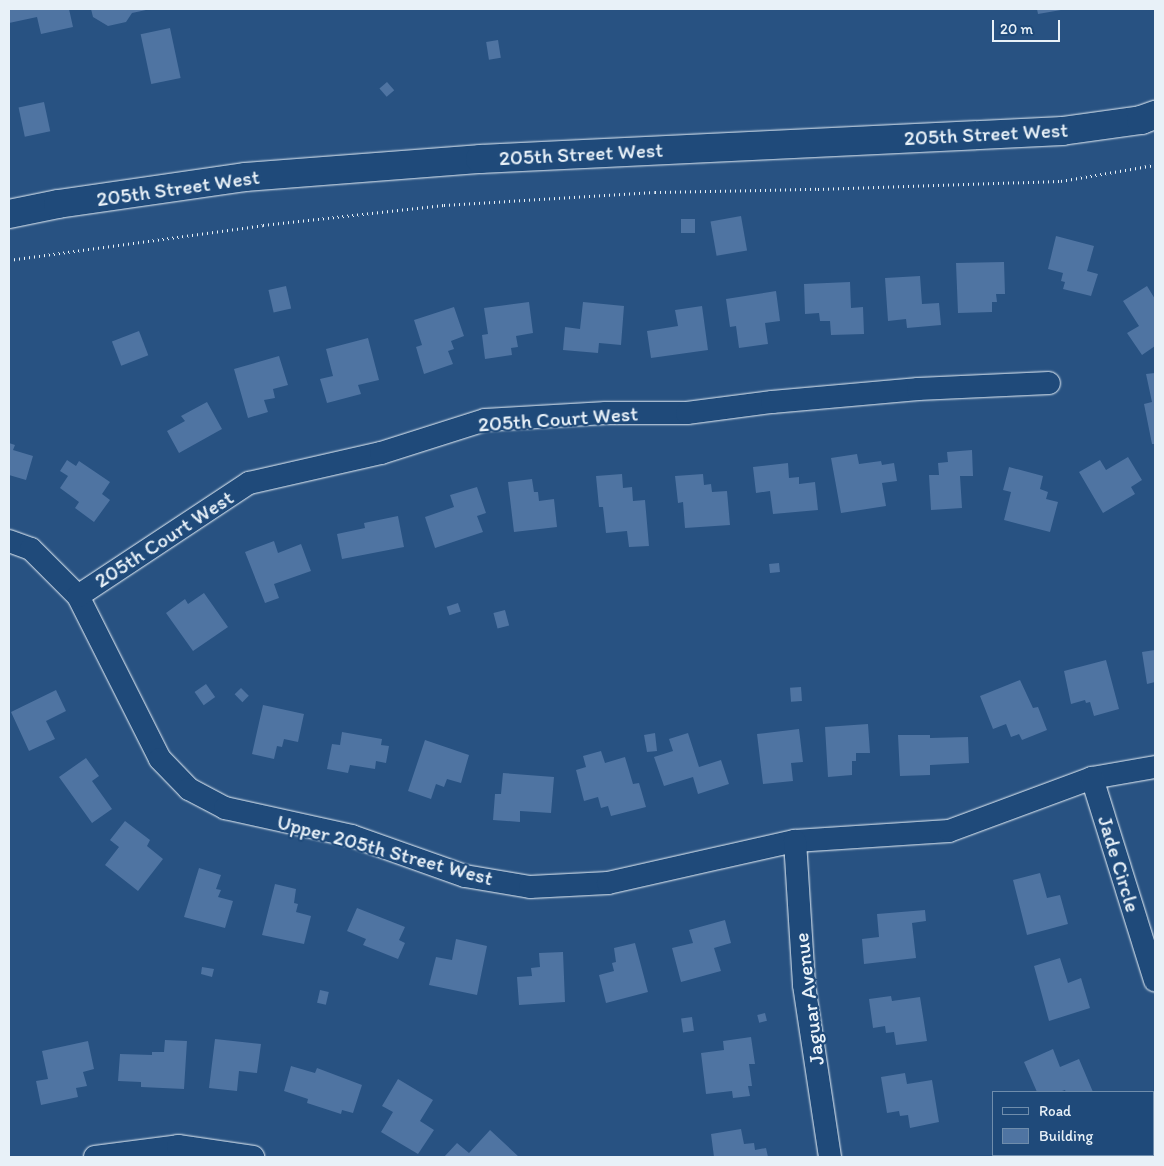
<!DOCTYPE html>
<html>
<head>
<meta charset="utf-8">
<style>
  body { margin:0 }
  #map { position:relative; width:1164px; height:1166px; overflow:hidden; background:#285282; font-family:Itim,sans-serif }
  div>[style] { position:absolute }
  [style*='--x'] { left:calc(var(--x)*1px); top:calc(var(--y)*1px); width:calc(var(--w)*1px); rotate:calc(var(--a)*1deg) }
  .building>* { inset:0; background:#4f74a2; transform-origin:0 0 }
  .path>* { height:3px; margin-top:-1.5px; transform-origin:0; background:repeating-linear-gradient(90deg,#e8f1f8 0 1px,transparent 0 5px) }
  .roads { filter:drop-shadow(0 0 1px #e8f1f8) drop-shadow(0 0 1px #e8f1f8) }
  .minor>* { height:22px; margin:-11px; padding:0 11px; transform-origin:11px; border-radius:11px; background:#1f4a7a }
  .tertiary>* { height:28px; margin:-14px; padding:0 14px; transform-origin:14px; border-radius:14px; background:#1f4a7a }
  span { translate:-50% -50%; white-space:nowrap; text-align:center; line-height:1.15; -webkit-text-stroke:4.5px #1f4a7a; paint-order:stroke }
  .street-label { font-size:21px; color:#e8f1f8 }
  .frame { position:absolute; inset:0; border:10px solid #e8f1f8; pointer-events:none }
  .legend { position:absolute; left:992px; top:1091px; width:162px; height:65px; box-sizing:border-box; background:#1f4a7a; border:1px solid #6f8dac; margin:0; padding:6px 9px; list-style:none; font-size:15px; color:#e8f1f8 }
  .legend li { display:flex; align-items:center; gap:10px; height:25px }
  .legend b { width:25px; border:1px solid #6f8dac }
  .scale { position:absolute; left:992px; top:20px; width:68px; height:22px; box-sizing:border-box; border:2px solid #e8f1f8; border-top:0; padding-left:6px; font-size:15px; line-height:18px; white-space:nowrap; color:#e8f1f8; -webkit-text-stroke:4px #1f4a7a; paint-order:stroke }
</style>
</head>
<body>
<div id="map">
  <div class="building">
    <i style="clip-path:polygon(9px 9px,69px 9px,73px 27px,41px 34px,37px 17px,9px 23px)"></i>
    <i style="clip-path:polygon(91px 9px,146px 9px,146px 10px,132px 13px,126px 22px,108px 26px,93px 17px)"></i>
    <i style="clip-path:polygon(1037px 9px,1061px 9px,1061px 10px,1038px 14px)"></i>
    <i style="left:170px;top:28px;width:51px;height:30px;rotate:78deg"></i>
    <i style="left:498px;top:40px;width:18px;height:12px;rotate:81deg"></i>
    <i style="left:387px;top:82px;width:11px;height:10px;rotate:49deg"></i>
    <i style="left:44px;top:102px;width:30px;height:26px;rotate:78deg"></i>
    <i style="left:741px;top:216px;width:35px;height:31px;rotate:80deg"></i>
    <i style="left:681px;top:219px;width:14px;height:14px"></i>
    <i style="clip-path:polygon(1056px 236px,1094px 246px,1087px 271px,1098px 274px,1091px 296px,1063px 289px,1065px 282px,1061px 281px,1063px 273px,1048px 269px)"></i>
    <i style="clip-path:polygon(1004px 262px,1005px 294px,996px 294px,997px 302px,992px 302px,992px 312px,958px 313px,956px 263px)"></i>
    <i style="clip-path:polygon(920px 276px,922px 304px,939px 303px,941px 325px,907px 328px,906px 319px,888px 321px,885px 278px)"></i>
    <i style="clip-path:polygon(850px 282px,851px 308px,863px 307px,864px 334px,831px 335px,830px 321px,820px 321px,819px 313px,805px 314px,804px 284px)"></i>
    <i style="left:286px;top:286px;width:23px;height:18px;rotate:77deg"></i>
    <i style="clip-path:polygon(1147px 286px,1155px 299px,1155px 346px,1142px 355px,1127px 333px,1139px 326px,1123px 301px)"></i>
    <i style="clip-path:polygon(776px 291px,780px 321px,765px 323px,768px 344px,739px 348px,736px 326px,730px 327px,726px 299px)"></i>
    <i style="clip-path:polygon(529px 302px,533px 333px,516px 336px,518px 347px,511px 348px,512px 355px,485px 359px,482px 335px,488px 334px,484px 308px)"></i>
    <i style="clip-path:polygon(583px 302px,624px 306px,621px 345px,599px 343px,598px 353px,563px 350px,565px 327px,580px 329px)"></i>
    <i style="clip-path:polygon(702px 306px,708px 350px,651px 358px,647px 331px,678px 326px,675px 310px)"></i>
    <i style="clip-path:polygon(454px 307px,464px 336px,451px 341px,454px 349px,448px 351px,453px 364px,424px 374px,416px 347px,422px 345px,414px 320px)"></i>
    <i style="left:139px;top:331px;width:26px;height:29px;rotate:69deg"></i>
    <i style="clip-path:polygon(368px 338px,379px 380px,358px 385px,361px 394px,327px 403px,320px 379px,333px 376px,326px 349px)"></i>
    <i style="clip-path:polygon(279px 356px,288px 385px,273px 389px,275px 398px,264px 400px,268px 412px,248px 418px,234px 369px)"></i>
    <i style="clip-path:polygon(1155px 373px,1155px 444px,1152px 444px,1144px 404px,1152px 402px,1146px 374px)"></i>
    <i style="clip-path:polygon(207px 402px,222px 429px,179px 453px,167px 431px,185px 421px,181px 416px)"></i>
    <i style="clip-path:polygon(9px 443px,15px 445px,13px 450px,33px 456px,26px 480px,9px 475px)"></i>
    <i style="clip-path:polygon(972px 450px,973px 476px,960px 476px,962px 508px,931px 510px,929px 475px,939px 475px,938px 463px,948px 462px,947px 452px)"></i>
    <i style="clip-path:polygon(857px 454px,859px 464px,881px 461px,882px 465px,894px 463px,897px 481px,882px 483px,886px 506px,841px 513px,831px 458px)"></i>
    <i style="clip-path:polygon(1128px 457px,1142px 480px,1131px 487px,1135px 494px,1103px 513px,1079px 472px,1100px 460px,1106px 470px)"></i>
    <i style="clip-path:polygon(67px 460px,76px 466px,79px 461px,110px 482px,102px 494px,110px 500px,94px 522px,75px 508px,79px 502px,60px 488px,68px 476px,60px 471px)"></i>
    <i style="clip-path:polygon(788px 463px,789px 478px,799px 477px,799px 484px,815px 482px,818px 510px,773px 514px,770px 491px,756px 493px,753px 467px)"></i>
    <i style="clip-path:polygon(1009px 467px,1043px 476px,1040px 489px,1048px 492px,1046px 499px,1058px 502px,1050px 532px,1004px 520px,1011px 492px,1003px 490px)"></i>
    <i style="clip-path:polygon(622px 474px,623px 488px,632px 487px,633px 501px,645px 500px,649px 546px,629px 547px,627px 531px,606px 533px,603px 507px,599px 507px,596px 476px)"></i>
    <i style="clip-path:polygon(703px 474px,704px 485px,711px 484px,712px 492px,727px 491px,730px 525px,685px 528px,683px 502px,678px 503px,675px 476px)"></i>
    <i style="clip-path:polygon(532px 479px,534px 492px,538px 492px,539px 501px,554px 499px,557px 527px,514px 532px,508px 482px)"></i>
    <i style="clip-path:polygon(477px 487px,486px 513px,477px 516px,483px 532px,435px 548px,425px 517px,454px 507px,450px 495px)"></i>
    <i style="clip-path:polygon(398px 516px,404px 547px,342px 559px,337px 534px,365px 528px,364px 523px)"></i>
    <i style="clip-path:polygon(274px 541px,278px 553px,301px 544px,311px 571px,274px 584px,279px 598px,265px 603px,245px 552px)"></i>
    <i style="left:779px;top:563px;width:9px;height:10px;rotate:84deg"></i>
    <i style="clip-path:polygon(204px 593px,228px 627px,193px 651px,166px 613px,185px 599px,188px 604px)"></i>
    <i style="left:458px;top:603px;width:9px;height:12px;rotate:72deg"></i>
    <i style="left:505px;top:610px;width:16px;height:12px;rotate:75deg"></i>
    <i style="clip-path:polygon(1155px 650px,1155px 682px,1147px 684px,1142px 652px)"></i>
    <i style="clip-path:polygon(1106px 660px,1119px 709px,1094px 716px,1090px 702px,1086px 703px,1085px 700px,1071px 704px,1064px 671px)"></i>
    <i style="clip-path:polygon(1020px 680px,1033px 708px,1038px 707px,1047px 730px,1022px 740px,1019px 734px,1011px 737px,1006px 724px,993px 729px,980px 696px)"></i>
    <i style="left:206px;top:684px;width:16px;height:14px;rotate:55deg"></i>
    <i style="left:801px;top:687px;width:14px;height:11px;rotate:86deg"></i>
    <i style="left:241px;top:688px;width:11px;height:9px;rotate:45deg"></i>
    <i style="clip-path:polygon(56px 690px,66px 711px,46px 721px,55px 739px,29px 751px,11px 712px)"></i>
    <i style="clip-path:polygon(263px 705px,304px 714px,298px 742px,284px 739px,282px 747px,277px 746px,274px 759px,252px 754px)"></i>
    <i style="clip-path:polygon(868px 724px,870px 753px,856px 753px,856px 761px,852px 761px,852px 775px,828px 777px,825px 727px)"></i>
    <i style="clip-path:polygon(799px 729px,803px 762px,791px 763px,793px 781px,763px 784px,757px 734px)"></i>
    <i style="clip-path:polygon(342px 732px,382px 739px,381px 745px,389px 746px,386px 763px,376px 761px,375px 769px,350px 765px,348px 773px,327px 769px,332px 744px,340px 745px)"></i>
    <i style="clip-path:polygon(655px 733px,657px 751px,647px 752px,644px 735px)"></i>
    <i style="clip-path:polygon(688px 733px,699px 767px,721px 760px,729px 784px,698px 794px,693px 777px,664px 786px,654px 757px,673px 751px,669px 739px)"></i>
    <i style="clip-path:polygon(898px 735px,930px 735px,930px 738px,968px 737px,969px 763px,930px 765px,930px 775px,900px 776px)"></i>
    <i style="clip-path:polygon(425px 740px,469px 755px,461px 783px,447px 779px,444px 787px,436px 784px,431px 799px,408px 791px)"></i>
    <i style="clip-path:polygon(601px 751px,605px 763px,625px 757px,633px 784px,639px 783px,646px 807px,611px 816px,608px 806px,601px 808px,598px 797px,584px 801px,576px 770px,586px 767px,583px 756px)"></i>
    <i style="clip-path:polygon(86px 758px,99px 776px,92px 781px,112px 809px,92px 823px,59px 777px)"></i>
    <i style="clip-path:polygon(503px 773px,554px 777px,551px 813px,520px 811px,520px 822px,493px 820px,495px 794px,501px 794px)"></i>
    <i style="clip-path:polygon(125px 821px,150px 840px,147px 846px,163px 859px,138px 891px,105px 865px,119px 847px,110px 840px)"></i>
    <i style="clip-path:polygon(199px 868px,221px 875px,216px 889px,221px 890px,218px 897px,233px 901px,225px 928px,184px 917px)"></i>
    <i style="clip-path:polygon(1040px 873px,1047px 898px,1060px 895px,1068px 924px,1027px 935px,1013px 880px)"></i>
    <i style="clip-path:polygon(275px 884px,296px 889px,294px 903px,298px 904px,296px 912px,311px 916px,304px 944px,262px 935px)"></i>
    <i style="clip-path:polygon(357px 908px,405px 927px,399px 940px,405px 943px,398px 959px,363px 945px,366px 939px,347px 931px)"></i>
    <i style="clip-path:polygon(925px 910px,926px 921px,912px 923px,916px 958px,864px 964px,862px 939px,879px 937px,877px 914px)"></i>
    <i style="clip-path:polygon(725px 920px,731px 943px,714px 948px,721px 971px,681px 982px,672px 948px,693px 943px,689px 930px)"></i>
    <i style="clip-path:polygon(456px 939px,487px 946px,477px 995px,429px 985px,436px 957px,452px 960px)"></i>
    <i style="clip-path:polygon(635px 943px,648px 992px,606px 1003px,599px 975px,614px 971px,612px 963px,616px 962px,614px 948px)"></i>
    <i style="clip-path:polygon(563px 952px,565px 1002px,519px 1005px,517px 977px,532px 976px,531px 968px,540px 967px,539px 953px)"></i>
    <i style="clip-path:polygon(1060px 958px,1068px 983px,1081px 978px,1090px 1008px,1049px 1021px,1034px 966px)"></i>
    <i style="clip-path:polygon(202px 967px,214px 969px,212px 977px,201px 974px)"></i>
    <i style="left:320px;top:990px;width:9px;height:13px;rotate:13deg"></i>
    <i style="clip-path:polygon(891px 996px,892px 1001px,920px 997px,927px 1041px,896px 1045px,894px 1032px,886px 1033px,885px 1026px,873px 1028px,869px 999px)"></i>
    <i style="left:765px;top:1013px;width:8px;height:8px;rotate:76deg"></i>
    <i style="left:692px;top:1017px;width:14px;height:11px;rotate:82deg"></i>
    <i style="clip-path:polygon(751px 1037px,755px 1064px,749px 1064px,752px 1086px,748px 1086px,750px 1096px,733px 1098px,732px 1091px,706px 1094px,701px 1053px,724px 1050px,723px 1041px)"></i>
    <i style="clip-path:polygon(215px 1039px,261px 1044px,257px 1073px,239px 1071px,237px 1091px,209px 1088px)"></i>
    <i style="clip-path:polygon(165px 1040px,187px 1041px,184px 1089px,141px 1087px,141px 1082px,118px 1081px,120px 1054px,152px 1055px,152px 1052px,164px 1052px)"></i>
    <i style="clip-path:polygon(88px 1041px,94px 1069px,83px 1072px,87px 1086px,76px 1088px,78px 1097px,41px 1105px,36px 1081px,48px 1079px,42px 1051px)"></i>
    <i style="clip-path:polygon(1053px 1049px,1060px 1067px,1079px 1059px,1093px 1092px,1066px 1092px,1065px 1090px,1059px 1092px,1037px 1092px,1024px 1062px)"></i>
    <i style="clip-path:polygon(291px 1066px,315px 1073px,317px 1068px,362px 1085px,353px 1113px,342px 1110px,341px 1114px,307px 1103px,308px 1099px,284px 1091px)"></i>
    <i style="clip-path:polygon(905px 1073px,907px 1084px,932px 1080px,939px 1122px,910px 1128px,908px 1115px,900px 1116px,899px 1111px,887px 1113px,881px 1077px)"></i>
    <i style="clip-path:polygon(398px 1079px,433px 1100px,420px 1121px,434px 1130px,418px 1154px,381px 1132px,393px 1112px,382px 1106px)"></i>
    <i style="clip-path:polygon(741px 1129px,744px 1144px,754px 1143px,755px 1150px,766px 1148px,768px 1157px,714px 1157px,711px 1134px)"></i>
    <i style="clip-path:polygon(490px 1130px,519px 1157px,444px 1157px,457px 1143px,469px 1153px)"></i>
    <i style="left:1090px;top:1155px;width:48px;height:4px"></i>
  </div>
  <div class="path">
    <i style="--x:9;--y:260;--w:256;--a:-7.8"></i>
    <i style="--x:263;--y:225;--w:182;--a:-6.3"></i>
    <i style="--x:444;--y:205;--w:211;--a:-3.5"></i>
    <i style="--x:655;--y:192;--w:163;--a:-1.1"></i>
    <i style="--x:818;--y:189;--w:243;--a:-1.9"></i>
    <i style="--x:1061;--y:181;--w:95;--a:-9.7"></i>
  </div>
  <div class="roads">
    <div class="minor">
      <i style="--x:9;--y:541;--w:23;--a:20"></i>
      <i style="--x:31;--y:549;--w:66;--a:45"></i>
      <i style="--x:78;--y:596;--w:182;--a:63.3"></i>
      <i style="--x:160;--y:759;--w:42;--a:46"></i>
      <i style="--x:189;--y:789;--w:41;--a:27.8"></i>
      <i style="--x:225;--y:808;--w:130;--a:12.4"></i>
      <i style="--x:352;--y:836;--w:120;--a:19.5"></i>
      <i style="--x:465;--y:876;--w:66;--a:9.6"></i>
      <i style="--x:530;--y:887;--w:78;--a:-2.9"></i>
      <i style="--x:608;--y:883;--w:192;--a:-12.7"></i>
      <i style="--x:795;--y:841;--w:154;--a:-3.7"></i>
      <i style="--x:949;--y:831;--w:153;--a:-20.3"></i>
      <i style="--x:1092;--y:778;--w:64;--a:-9.9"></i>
      <i style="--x:78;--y:596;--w:205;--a:-33.5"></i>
      <i style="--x:249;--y:483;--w:135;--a:-12.8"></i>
      <i style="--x:381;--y:453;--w:109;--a:-17.6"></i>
      <i style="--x:485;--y:420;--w:121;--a:-3.3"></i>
      <i style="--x:606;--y:413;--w:81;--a:0"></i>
      <i style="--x:687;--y:413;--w:86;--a:-7.4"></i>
      <i style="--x:772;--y:402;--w:147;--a:-5.1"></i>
      <i style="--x:918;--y:389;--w:131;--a:-2.6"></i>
      <i style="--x:1092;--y:778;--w:212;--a:72.7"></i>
      <i style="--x:795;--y:841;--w:144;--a:86.4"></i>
      <i style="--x:804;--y:985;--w:174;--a:81.4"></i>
      <i style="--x:95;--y:1157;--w:84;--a:-7.5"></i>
      <i style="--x:178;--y:1146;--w:76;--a:8.3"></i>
    </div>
    <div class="tertiary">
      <i style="--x:9;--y:214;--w:50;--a:-11.5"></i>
      <i style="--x:58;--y:204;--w:190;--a:-8.2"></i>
      <i style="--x:246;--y:177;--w:235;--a:-4.4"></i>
      <i style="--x:480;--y:159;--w:583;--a:-2.75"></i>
      <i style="--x:1062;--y:131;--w:80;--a:-7.9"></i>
      <i style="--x:1141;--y:120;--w:15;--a:-20"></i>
    </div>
  </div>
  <div class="street-label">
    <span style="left:986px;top:134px;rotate:-3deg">205th Street West</span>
    <span style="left:581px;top:154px;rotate:-3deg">205th Street West</span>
    <span style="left:178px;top:188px;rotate:-8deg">205th Street West</span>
    <span style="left:558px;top:419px;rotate:-4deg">205th Court West</span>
    <span style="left:164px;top:539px;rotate:-33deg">205th Court West</span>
    <span style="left:385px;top:850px;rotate:15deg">Upper 205th Street West</span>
    <span style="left:1119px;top:864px;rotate:73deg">Jade Circle</span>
    <span style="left:809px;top:999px;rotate:-97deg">Jaguar Avenue</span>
  </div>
  <div class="frame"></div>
  <ul class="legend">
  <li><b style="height:6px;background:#1f4a7a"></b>Road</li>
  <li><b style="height:14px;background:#4f74a2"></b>Building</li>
  </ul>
  <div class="scale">20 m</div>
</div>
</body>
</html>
